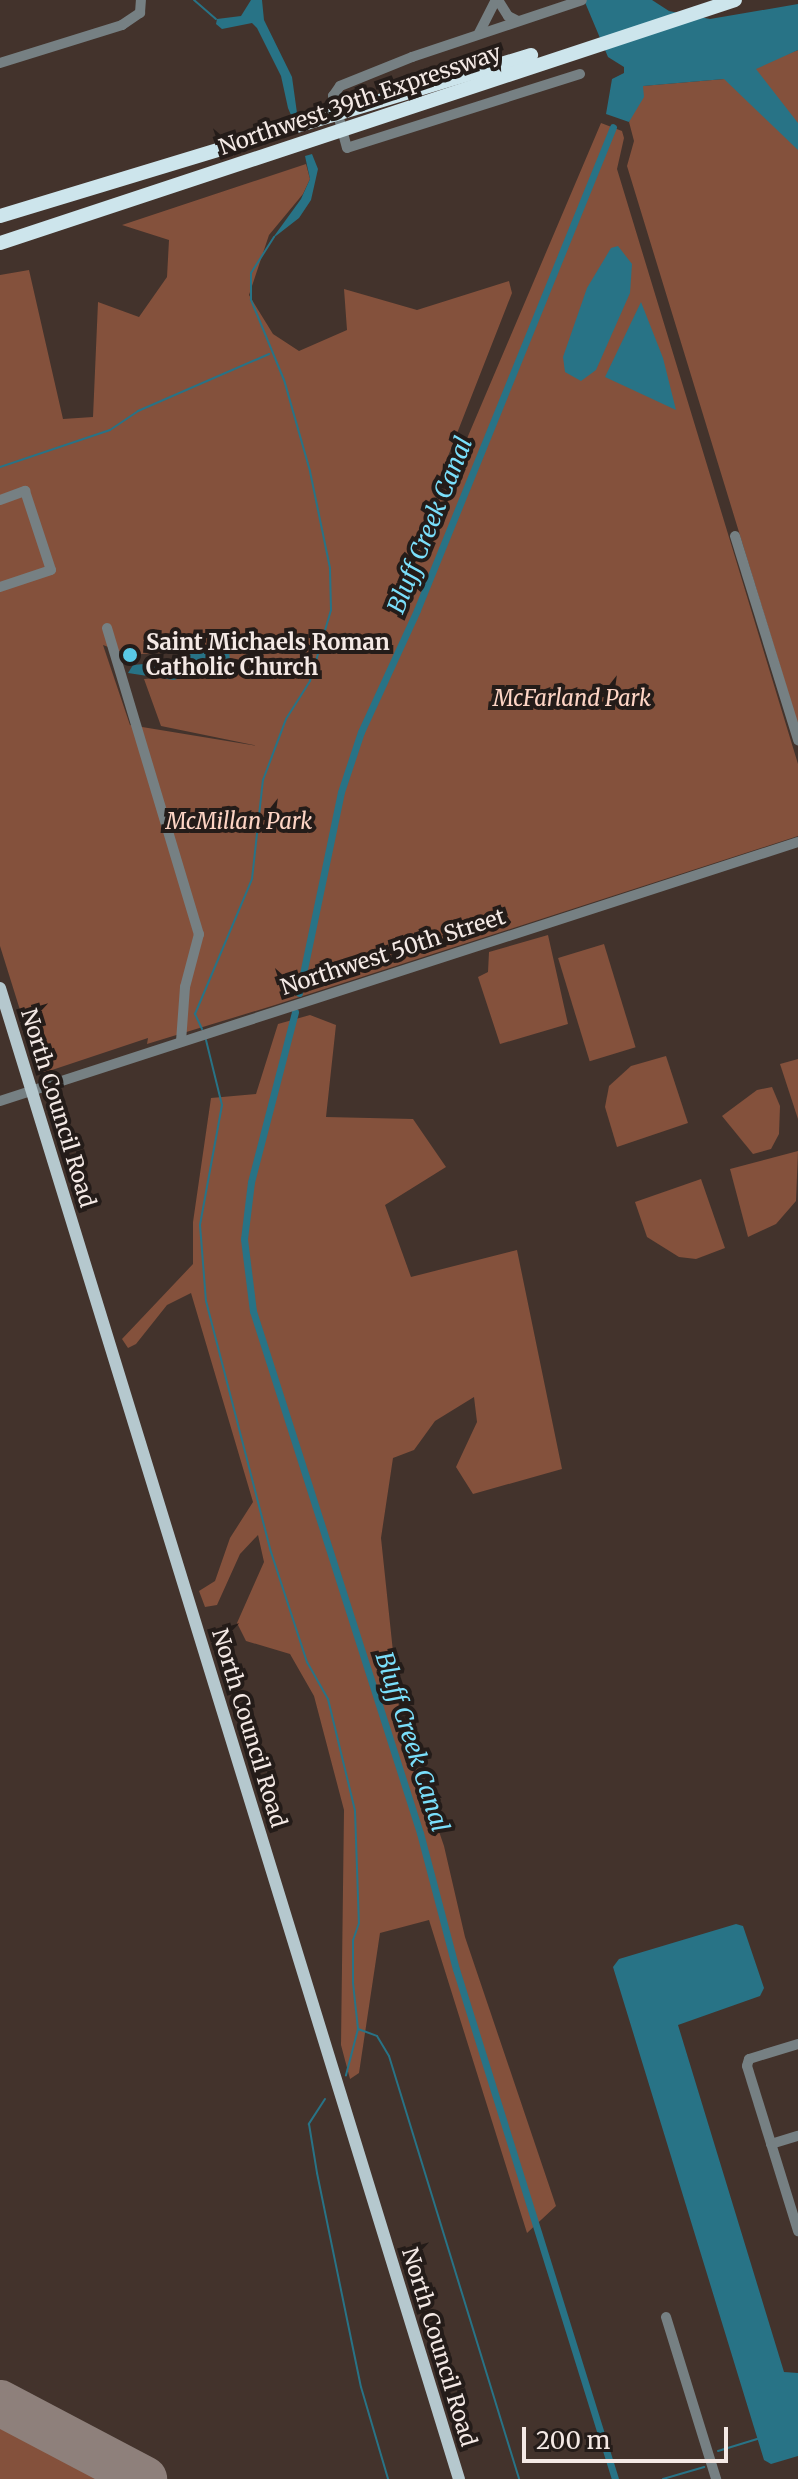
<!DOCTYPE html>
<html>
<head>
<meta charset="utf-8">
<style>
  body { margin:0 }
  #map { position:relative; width:798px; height:2479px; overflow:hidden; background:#43332c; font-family:Merriweather,serif }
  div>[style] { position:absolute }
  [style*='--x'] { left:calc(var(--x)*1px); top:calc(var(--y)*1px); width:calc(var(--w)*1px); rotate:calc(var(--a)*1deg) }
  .green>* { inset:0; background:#84513c; transform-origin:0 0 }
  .water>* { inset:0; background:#287386 }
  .stream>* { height:2px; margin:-1px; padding:0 1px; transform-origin:1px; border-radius:1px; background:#287386 }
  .canal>* { height:7px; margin:-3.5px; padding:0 3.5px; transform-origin:3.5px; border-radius:3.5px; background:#287386 }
  .runway>* { height:46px; margin:-23px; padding:0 23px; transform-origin:23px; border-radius:23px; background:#8e807b }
  .minor>* { height:10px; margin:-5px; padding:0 5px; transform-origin:5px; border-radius:5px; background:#768083 }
  .major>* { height:12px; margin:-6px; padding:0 6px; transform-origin:6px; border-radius:6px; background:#b5c8ce }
  .highway>* { height:14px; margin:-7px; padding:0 7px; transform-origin:7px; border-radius:7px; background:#cde5ec }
  .dots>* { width:22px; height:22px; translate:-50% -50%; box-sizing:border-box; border:4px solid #241c19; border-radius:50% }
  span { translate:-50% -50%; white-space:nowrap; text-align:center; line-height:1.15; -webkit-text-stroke:8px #241c19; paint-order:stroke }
  .street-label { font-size:22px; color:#f4e9e5 }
  .poi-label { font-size:22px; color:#f4e9e5; font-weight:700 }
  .left { translate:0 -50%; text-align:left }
  .park-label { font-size:22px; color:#fed5c5; font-style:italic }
  .water-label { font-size:24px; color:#7adffb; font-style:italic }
  .scale { position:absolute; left:522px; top:2427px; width:206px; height:36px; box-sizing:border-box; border:4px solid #f4e9e5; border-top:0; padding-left:10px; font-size:24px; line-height:28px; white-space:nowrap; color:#f4e9e5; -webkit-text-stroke:6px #241c19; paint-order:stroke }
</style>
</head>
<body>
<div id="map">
  <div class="green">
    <i style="clip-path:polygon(798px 50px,798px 725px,627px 166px,634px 141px,629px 122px,642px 86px,724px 79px)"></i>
    <i style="clip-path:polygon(evenodd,601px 123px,622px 131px,624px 138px,617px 169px,798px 764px,798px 836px,275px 1005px,147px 1044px,148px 1038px,40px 1074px,0 946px,0 275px,29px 270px,63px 419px,93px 417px,98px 302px,139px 317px,167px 277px,169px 240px,122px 225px,306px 164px,310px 179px,303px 194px,269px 235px,249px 295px,273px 334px,299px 351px,347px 330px,344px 289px,417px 310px,509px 281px,512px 293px,434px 492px,443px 495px,601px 123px,103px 645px,130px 655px,227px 647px,213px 674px,144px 679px,161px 726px,258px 746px,130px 725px,103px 645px)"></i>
    <i style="clip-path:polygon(548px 935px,568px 1024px,500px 1044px,478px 977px,488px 972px,489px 952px)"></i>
    <i style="left:604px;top:944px;width:108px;height:48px;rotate:73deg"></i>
    <i style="clip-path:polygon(310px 1015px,336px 1025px,326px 1117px,413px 1119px,446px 1167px,385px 1205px,411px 1277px,517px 1250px,562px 1469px,473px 1494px,456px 1467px,477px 1422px,474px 1397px,435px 1421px,414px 1450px,393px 1458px,381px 1538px,400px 1718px,444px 1846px,465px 1937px,556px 2206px,527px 2233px,429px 1920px,380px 1933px,359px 2073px,350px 2079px,341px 2045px,344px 1810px,314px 1696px,290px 1654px,246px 1641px,237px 1623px,264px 1562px,258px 1535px,240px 1554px,217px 1605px,205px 1607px,199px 1591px,215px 1581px,230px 1538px,253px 1502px,191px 1293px,167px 1305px,136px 1344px,128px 1348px,122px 1339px,193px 1264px,193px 1222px,211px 1098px,256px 1094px,278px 1024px)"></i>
    <i style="clip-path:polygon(666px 1056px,688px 1123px,617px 1147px,605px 1107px,609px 1086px,631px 1066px)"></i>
    <i style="clip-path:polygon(798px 1059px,798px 1119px,780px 1064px)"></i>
    <i style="clip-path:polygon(772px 1087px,780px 1106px,779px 1134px,771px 1149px,753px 1154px,722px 1116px,757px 1090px)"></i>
    <i style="clip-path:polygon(798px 1151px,796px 1201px,776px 1224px,748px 1237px,730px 1169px)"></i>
    <i style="clip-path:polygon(701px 1179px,725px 1248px,696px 1259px,679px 1257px,647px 1237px,635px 1202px)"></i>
    <i style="clip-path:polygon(0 2420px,111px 2479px,0 2479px)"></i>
  </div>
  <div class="water">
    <i style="clip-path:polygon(251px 0,262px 0,264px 20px,292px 77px,297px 113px,291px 115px,288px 108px,281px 76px,257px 28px,252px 23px,222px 29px,216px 24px,217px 19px,241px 16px)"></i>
    <i style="clip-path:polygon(584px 0,652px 0,669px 11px,710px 19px,798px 4px,798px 50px,756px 69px,798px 123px,798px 150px,724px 79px,643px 86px,644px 97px,629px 122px,606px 114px,612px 79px,624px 73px,624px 67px,608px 57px)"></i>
    <i style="clip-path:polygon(312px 154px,318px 169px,311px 200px,299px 218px,272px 239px,301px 199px,310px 179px,305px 156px)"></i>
    <i style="clip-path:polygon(618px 246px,632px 264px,630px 293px,596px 370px,581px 381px,565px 372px,563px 357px,587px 288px,611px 248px)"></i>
    <i style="clip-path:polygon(641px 302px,663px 358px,676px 410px,605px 377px)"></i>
    <i style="clip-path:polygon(209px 647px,229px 649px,231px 675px,198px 672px,174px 680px,128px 673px,133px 665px,165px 662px)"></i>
    <i style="clip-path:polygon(736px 1924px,743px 1926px,764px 1988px,760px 1996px,678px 2025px,784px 2372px,798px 2373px,798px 2456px,771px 2464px,764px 2460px,613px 1967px,619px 1959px)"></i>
  </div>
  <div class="stream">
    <i style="--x:194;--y:0;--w:29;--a:41"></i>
    <i style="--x:0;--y:467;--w:116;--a:-18.6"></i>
    <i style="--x:110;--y:430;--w:34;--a:-34"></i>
    <i style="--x:138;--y:411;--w:143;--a:-23.5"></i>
    <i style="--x:202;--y:1029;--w:17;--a:-115"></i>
    <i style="--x:195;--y:1014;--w:147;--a:-67.1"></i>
    <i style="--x:252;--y:879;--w:100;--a:-83.7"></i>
    <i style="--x:263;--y:780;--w:65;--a:-69.3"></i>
    <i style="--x:286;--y:719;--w:45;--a:-57.7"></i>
    <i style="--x:310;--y:681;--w:74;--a:-73.5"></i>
    <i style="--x:331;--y:610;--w:42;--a:-91.4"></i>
    <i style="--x:330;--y:568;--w:99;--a:-101.7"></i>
    <i style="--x:310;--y:471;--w:95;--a:-105.9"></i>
    <i style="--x:284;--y:380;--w:87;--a:-112.4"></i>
    <i style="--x:251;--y:300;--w:27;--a:-90"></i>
    <i style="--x:251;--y:273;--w:43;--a:-57.4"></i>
    <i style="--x:206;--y:1040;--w:67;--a:76.2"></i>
    <i style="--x:222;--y:1105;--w:122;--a:100.4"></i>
    <i style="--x:200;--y:1225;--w:76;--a:85.5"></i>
    <i style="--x:206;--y:1301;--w:259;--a:75.5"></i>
    <i style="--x:271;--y:1552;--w:116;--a:71.9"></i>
    <i style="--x:307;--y:1662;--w:43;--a:60.4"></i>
    <i style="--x:328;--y:1699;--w:115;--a:76.4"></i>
    <i style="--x:355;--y:1811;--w:112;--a:88"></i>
    <i style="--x:359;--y:1923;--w:18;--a:109"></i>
    <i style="--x:353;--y:1940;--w:43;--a:90"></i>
    <i style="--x:353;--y:1983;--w:46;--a:83.8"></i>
    <i style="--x:358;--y:2029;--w:48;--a:104.6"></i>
    <i style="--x:358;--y:2029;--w:20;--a:20"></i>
    <i style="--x:377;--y:2036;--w:23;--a:59"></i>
    <i style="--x:389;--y:2056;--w:443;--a:72.9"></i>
    <i style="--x:325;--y:2099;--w:30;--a:123"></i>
    <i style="--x:309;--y:2124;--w:50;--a:80.7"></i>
    <i style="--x:317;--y:2173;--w:218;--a:78.4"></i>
    <i style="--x:361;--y:2387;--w:96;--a:73.6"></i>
    <i style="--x:718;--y:2451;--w:41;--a:-17.1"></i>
    <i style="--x:663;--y:2479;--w:43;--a:-16.3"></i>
  </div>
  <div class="canal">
    <i style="--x:299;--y:993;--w:205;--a:-78.2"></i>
    <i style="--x:341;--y:792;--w:63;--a:-71.6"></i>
    <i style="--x:361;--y:732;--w:134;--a:-65.3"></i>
    <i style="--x:417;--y:610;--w:521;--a:-67.91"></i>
    <i style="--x:295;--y:1012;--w:176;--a:104.5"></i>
    <i style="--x:251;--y:1182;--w:57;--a:97"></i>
    <i style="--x:244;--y:1239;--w:73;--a:82.9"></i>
    <i style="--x:253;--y:1311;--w:548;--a:72.26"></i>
    <i style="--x:420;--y:1833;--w:141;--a:75.2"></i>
    <i style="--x:456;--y:1969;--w:534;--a:72.68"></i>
  </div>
  <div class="runway">
    <i style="--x:0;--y:2403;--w:163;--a:27.8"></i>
  </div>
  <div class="minor">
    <i style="--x:498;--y:0;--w:19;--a:58"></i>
    <i style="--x:508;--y:16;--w:11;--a:27"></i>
    <i style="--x:479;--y:33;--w:37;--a:-63"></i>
    <i style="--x:0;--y:63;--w:128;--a:-17.3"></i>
    <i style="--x:122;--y:25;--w:22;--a:-34"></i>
    <i style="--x:140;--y:13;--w:13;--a:-86"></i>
    <i style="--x:580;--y:74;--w:244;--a:162.4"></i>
    <i style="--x:347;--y:148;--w:54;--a:-105.1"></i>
    <i style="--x:333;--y:96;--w:12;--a:-55"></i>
    <i style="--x:340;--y:86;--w:78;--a:-21.9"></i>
    <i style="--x:412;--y:57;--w:179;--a:-18.5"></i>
    <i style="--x:0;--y:500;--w:27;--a:-20"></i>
    <i style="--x:25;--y:491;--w:83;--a:71.8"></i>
    <i style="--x:51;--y:570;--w:54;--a:161.6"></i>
    <i style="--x:735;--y:536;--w:214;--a:72.8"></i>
    <i style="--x:107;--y:628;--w:320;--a:73.3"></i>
    <i style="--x:199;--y:934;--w:55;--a:104.8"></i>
    <i style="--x:185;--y:987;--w:54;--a:94.2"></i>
    <i style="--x:0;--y:1101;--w:839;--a:-17.98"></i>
    <i style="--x:798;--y:2044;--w:51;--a:163"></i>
    <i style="--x:749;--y:2059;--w:7;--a:106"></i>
    <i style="--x:747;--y:2066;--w:173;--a:72.8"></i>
    <i style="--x:771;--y:2144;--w:28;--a:-17"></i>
    <i style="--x:666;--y:2317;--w:170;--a:72.8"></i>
  </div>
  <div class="major">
    <i style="--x:0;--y:988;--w:1560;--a:72.89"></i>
  </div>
  <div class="highway">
    <i style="--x:0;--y:216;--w:555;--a:-16.87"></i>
    <i style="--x:0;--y:243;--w:774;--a:-18.29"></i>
  </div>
  <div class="dots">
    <i style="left:130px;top:655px;background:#59c8e5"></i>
  </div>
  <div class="street-label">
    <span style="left:360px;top:100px;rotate:-19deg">Northwest 39th Expressway</span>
    <span style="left:393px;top:952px;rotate:-18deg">Northwest 50th Street</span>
    <span style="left:58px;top:1108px;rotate:73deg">North Council Road</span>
    <span style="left:249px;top:1728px;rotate:73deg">North Council Road</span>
    <span style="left:439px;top:2347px;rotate:73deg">North Council Road</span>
  </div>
  <div class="poi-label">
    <span class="left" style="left:146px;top:655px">Saint Michaels Roman<br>Catholic Church</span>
  </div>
  <div class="park-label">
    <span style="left:572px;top:699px">McFarland Park</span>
    <span style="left:239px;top:822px">McMillan Park</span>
  </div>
  <div class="water-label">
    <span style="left:430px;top:525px;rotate:-68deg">Bluff Creek Canal</span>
    <span style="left:412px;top:1742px;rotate:72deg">Bluff Creek Canal</span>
  </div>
  <div class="scale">200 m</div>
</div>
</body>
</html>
